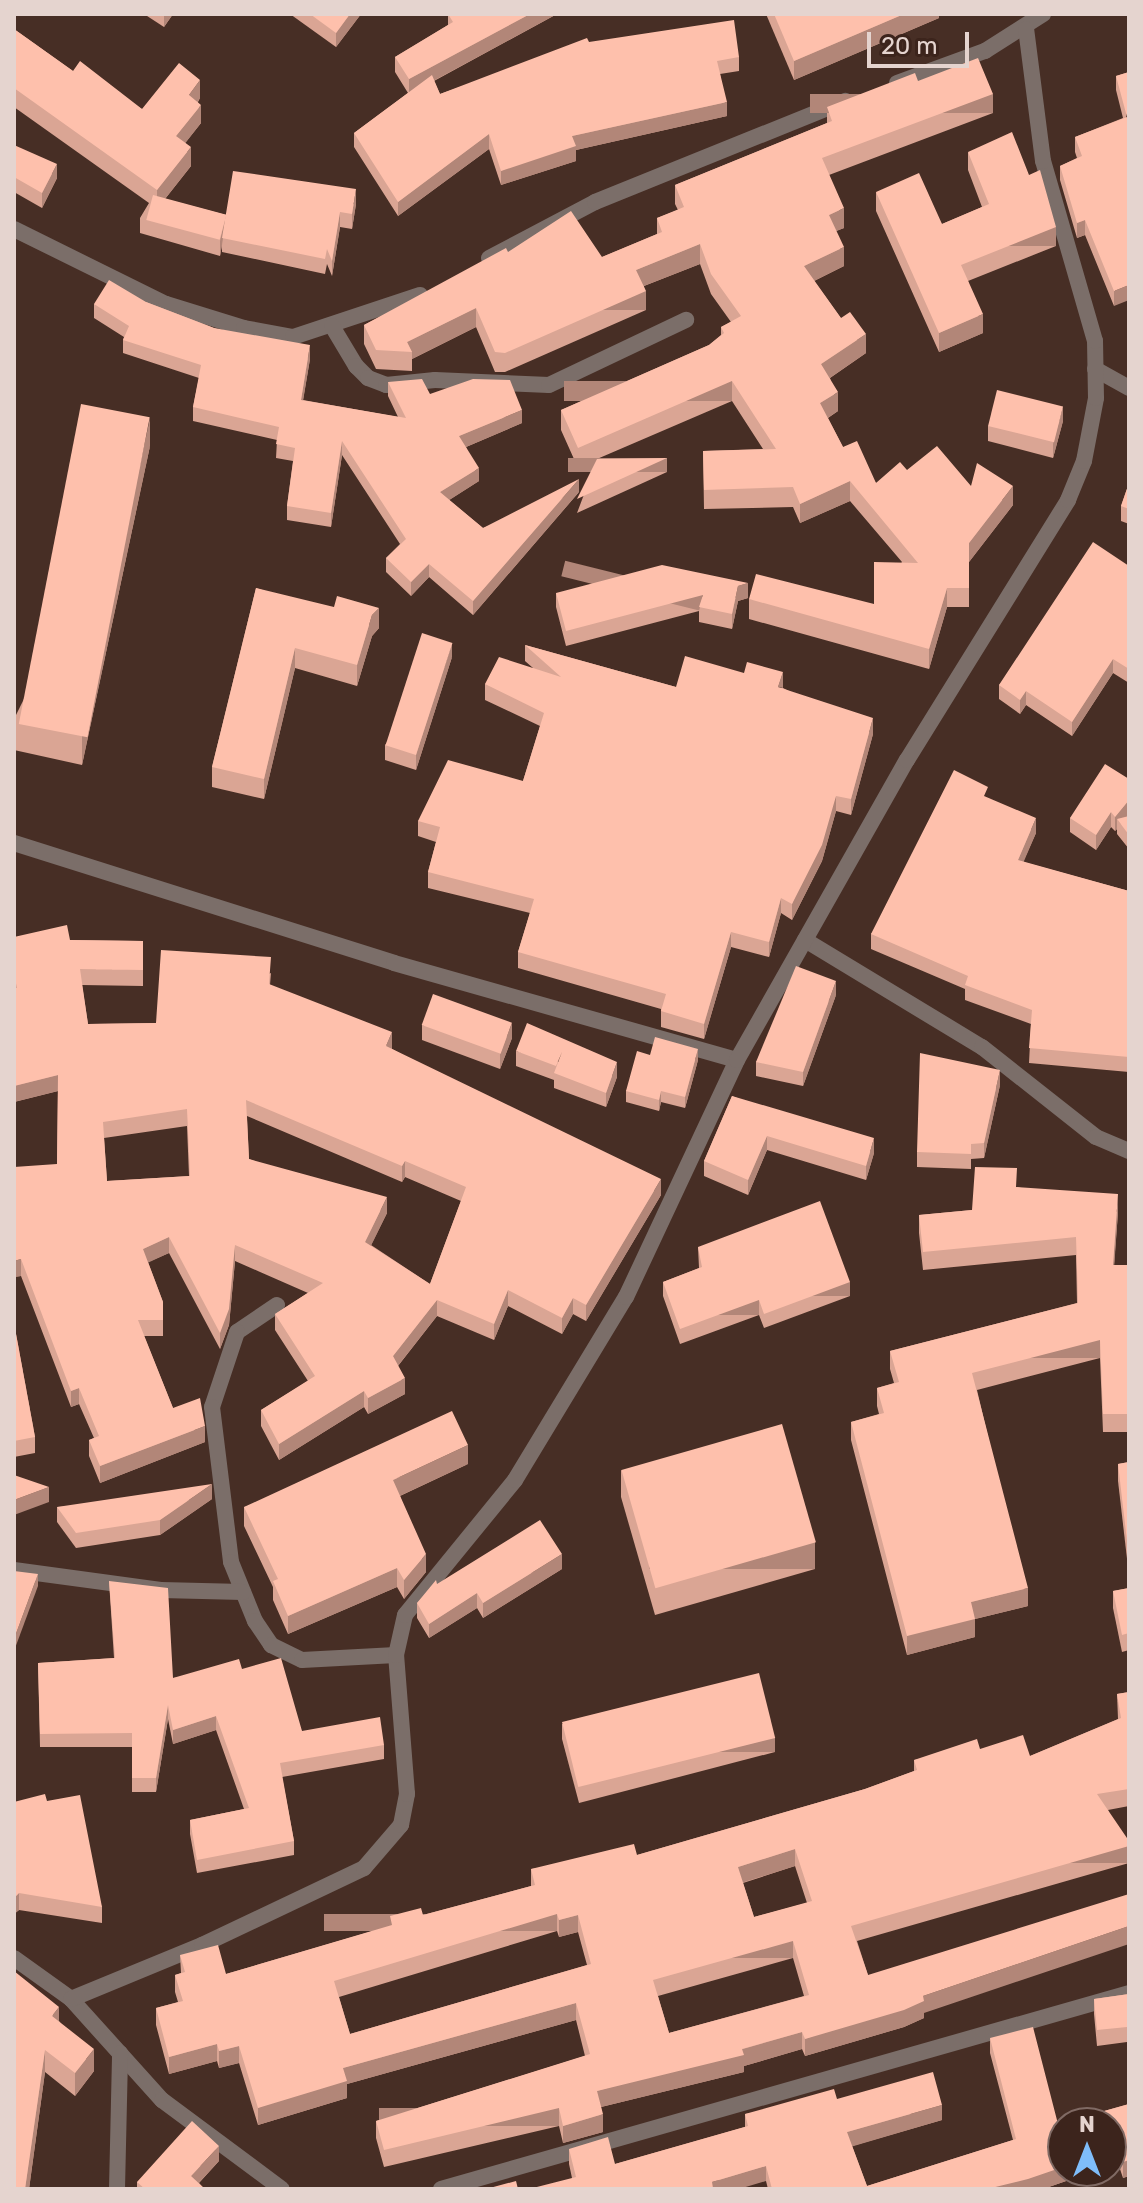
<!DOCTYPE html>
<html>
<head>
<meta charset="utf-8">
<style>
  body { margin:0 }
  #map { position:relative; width:1143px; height:2203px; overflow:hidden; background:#472e25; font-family:Rubik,sans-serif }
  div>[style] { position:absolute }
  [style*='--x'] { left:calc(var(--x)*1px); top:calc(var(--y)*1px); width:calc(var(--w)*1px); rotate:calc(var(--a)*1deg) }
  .street>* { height:16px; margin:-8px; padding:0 8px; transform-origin:8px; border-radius:8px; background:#7b6e69 }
  .wall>* { inset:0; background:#daa594 }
  .shaded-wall>* { inset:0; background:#b28678; transform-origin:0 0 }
  .building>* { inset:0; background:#fec0ac; transform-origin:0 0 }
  span { translate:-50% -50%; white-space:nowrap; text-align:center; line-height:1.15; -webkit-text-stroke:8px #3c241c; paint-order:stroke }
  .frame { position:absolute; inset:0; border:16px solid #e5d4cf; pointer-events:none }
  .north { position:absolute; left:1047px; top:2107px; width:80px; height:80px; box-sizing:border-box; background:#3c241c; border:2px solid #806a64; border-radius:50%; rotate:0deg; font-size:22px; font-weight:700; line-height:32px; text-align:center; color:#e5d4cf }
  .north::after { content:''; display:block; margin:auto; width:28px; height:36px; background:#7fbdfa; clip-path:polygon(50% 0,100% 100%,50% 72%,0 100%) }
  .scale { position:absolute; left:867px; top:32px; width:102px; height:36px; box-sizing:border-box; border:4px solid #e5d4cf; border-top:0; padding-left:10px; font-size:24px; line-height:28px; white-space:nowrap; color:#e5d4cf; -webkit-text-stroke:6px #3c241c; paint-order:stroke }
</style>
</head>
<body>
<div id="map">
  <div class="street">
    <i style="--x:897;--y:83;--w:94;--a:-20"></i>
    <i style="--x:985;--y:51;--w:69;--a:-32.5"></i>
    <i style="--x:14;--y:229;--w:169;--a:26.3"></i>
    <i style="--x:166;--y:304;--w:82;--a:17.1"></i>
    <i style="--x:244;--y:328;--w:50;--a:10.4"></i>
    <i style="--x:293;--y:337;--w:134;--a:-18.3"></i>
    <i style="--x:489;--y:258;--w:120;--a:-27.8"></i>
    <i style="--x:595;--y:202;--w:270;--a:-22"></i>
    <i style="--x:332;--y:326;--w:47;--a:59"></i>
    <i style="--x:356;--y:366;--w:17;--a:45"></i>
    <i style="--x:368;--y:378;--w:19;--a:21"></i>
    <i style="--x:386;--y:385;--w:49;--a:-5.8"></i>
    <i style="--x:435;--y:380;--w:114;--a:2.5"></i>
    <i style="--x:549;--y:385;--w:152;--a:-25.4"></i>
    <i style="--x:1095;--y:369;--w:39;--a:29"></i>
    <i style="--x:14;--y:843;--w:398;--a:17.5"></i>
    <i style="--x:394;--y:963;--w:356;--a:15.8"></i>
    <i style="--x:805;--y:940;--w:207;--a:31.2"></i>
    <i style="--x:982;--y:1047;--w:145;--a:38.3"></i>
    <i style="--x:1096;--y:1137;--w:36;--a:23"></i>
    <i style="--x:277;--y:1305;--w:48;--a:146"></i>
    <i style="--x:237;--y:1332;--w:79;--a:108.4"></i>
    <i style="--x:212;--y:1407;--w:156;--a:83"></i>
    <i style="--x:231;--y:1562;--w:64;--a:67.9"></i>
    <i style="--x:255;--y:1621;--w:29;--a:56"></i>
    <i style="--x:271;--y:1645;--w:34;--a:26"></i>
    <i style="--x:302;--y:1660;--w:94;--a:-3"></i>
    <i style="--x:14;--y:1570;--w:148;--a:7.7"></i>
    <i style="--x:161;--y:1590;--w:82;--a:1.4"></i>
    <i style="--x:14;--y:1958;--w:70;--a:35.7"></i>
    <i style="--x:71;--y:1999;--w:136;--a:48"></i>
    <i style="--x:162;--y:2100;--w:149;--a:36.6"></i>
    <i style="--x:71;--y:1999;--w:142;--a:-22.4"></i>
    <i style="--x:202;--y:1945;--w:179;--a:-25.4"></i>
    <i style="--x:364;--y:1868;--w:57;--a:-49.3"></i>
    <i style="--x:401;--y:1825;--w:32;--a:-79"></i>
    <i style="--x:407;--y:1794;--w:139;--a:-94.5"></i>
    <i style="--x:396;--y:1655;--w:41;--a:-77.3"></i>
    <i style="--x:405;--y:1615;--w:174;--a:-50.8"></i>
    <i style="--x:515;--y:1480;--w:214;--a:-58.8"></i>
    <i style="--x:626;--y:1297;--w:262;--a:-64.9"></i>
    <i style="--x:737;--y:1060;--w:345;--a:-60.5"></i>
    <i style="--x:907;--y:760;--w:306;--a:-58.2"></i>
    <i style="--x:1068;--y:500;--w:42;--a:-67.7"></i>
    <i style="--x:1084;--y:461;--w:64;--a:-79.2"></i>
    <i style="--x:1096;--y:398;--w:57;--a:-91"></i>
    <i style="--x:1095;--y:341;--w:187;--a:-106.1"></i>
    <i style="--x:1043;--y:161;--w:133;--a:-97.3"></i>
    <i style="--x:117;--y:2189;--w:136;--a:-88.7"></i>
    <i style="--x:441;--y:2189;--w:715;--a:-15.9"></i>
  </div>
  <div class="wall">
    <i style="clip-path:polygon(144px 14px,173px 14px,164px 27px)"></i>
    <i style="clip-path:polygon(290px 14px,361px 14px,336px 47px)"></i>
    <i style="clip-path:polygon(448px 14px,557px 14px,434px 81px,440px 94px,589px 42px,739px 57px,739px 71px,720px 74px,727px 116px,576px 150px,576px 161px,501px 185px,489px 149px,398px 216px,354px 147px,354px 133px,408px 93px,395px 72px,395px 57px,448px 25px)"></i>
    <i style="clip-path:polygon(766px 14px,939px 14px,939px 18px,794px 80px)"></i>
    <i style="clip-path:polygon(14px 29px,73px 71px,142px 109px,200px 98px,198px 102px,201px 123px,185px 143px,191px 166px,165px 199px,226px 215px,356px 204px,352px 229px,340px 227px,332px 276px,327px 264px,325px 274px,222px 252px,222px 245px,220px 256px,140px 233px,140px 218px,149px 203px,14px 107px)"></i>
    <i style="clip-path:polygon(1129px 72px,1114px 306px,1085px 235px,1077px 238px,1060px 180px,1060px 166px,1077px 158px,1075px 152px,1075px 137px,1123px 118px,1116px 90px,1116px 76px)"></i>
    <i style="clip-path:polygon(918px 81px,993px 113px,829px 175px,844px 228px,836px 231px,844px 266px,814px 281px,866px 353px,830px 378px,838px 411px,828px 418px,843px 447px,876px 483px,907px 470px,971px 486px,1013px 505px,969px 562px,969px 607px,947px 607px,929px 669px,749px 619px,749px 599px,874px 604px,902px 562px,850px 501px,800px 523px,793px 507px,704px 509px,703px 451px,763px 449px,732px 401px,597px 459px,667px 472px,577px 513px,597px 460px,578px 468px,561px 430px,561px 410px,709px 345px,721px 335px,721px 327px,731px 322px,711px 294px,700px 264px,644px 286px,646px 310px,505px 372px,495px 372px,476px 327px,412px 359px,412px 371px,376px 369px,364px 344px,364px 325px,508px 252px,602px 257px,657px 234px,657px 218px,678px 210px,675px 204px,675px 185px,827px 123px,827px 107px)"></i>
    <i style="clip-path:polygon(14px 145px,57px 178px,42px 208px,14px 192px)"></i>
    <i style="clip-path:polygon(968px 152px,1056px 246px,968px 281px,983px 333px,939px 352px,876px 211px,876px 192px,942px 224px,982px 207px,968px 170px)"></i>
    <i style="clip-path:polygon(146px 302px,214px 328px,310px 359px,303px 400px,398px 417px,388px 396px,388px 382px,522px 423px,466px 447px,479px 481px,449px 500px,483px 528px,579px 492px,473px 615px,429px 577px,411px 596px,386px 572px,386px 558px,400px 544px,342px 455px,331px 527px,287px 520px,287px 506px,293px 461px,276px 458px,277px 440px,193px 421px,193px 407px,199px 378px,123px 353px,123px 340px,124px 337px,94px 318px,94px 304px)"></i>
    <i style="clip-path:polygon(1063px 421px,1053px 458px,988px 441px,988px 426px)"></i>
    <i style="clip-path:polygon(150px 446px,82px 765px,14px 750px,14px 719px)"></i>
    <i style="clip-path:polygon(1129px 483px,1129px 524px,1121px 521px,1121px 506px)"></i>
    <i style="clip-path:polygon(1129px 566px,1129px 683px,1113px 673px,1072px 736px,1026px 705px,1020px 714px,999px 699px,999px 685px)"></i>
    <i style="clip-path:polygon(256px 588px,379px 628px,372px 636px,357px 686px,295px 668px,264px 799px,212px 787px,212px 767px)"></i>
    <i style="clip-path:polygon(556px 593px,748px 598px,738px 601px,732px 629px,699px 622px,699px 611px,566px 646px,556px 607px)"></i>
    <i style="clip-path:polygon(525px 645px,676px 687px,783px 688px,873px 734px,851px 815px,836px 811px,822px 861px,792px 920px,781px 913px,769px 957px,731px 947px,704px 1039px,661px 1027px,661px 1009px,518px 968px,518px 952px,530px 913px,428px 888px,428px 872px,436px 842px,418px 836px,418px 821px,523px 781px,540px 726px,485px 700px,485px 684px,533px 668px,525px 661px)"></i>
    <i style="clip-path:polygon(452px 657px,416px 770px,385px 760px,385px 745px)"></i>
    <i style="clip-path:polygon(1129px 779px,1129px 815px,1128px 816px,1129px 816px,1129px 849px,1117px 834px,1117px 829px,1115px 831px,1111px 827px,1096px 850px,1070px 832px,1070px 818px)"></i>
    <i style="clip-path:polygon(988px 798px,1036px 833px,1023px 862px,1129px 891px,1129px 1072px,1029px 1063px,1031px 1024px,965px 1000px,965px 989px,871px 949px,871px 934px)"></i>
    <i style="clip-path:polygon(evenodd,14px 937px,70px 940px,143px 941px,143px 986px,82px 985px,88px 1024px,156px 1023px,271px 973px,270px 985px,392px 1048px,392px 1049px,661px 1195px,586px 1321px,573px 1314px,562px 1334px,508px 1306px,494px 1340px,437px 1316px,398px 1366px,405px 1394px,368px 1414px,364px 1407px,279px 1460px,261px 1426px,261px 1410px,308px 1381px,275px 1330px,275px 1314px,308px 1293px,235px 1261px,229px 1325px,220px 1349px,169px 1253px,148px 1262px,163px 1302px,163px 1336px,144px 1336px,173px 1408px,205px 1442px,100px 1483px,89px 1456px,89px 1440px,94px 1438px,79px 1404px,71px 1407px,21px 1276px,14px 1277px,57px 1164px,58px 1091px,14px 1102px,14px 937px,247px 1116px,402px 1182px,405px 1177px,461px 1201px,430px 1284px,371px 1245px,387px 1213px,249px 1159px,247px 1116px,14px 937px,187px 1126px,189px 1176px,107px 1181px,104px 1138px,187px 1126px)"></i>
    <i style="clip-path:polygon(836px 995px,803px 1086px,756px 1076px,756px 1062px)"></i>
    <i style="clip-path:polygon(422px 1025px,512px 1038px,500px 1069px,422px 1040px)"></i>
    <i style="clip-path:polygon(516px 1051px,617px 1077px,606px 1107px,554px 1088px,554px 1080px,516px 1066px)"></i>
    <i style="clip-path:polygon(650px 1055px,698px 1060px,685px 1108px,661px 1102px,659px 1111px,626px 1102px,626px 1091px)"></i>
    <i style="clip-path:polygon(1000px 1085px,984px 1158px,971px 1159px,971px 1169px,917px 1167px,917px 1152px)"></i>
    <i style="clip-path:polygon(732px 1096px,874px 1153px,866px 1180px,767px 1150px,748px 1195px,704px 1176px,704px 1161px)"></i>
    <i style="clip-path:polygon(1017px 1187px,1118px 1212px,1114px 1265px,1129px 1265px,1129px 1432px,1103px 1432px,1100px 1358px,977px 1390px,1028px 1606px,975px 1619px,975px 1637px,907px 1655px,851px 1440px,851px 1422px,879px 1414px,877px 1406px,877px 1388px,894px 1383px,890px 1369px,890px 1351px,1077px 1303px,1076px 1255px,923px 1270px,919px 1233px,919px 1215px,972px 1210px)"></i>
    <i style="clip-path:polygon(698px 1247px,850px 1296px,764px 1328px,759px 1315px,680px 1344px,663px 1296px,663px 1282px,699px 1268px)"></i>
    <i style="clip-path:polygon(14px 1323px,35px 1437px,35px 1453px,14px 1457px)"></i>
    <i style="clip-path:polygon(1129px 1462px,1129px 1576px,1118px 1481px,1118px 1464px)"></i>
    <i style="clip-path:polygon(468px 1464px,400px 1496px,426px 1572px,404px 1599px,397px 1587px,288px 1634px,273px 1600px,273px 1587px,244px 1526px,244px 1507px)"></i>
    <i style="clip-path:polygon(621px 1470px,815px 1569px,655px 1615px,621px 1497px)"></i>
    <i style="clip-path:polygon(212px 1499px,160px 1535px,76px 1548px,57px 1522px,57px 1507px)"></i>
    <i style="clip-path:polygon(562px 1569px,483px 1618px,477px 1608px,429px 1638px,417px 1618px,417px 1603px,437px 1584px)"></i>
    <i style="clip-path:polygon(109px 1581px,173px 1678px,242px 1669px,302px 1731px,384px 1745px,384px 1759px,282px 1777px,294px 1841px,294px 1855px,197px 1873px,190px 1834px,190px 1820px,244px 1809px,216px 1730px,173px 1744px,168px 1719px,156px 1792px,132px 1792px,132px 1747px,40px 1747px,38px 1663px,114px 1658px)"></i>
    <i style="clip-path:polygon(1129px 1588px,1129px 1650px,1122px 1652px,1113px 1608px,1113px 1591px)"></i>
    <i style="clip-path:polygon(evenodd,1129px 1692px,1129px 1806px,1108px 1810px,1129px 1863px,857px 1941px,868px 1975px,924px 2013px,924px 2018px,904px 2027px,805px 2056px,802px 2049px,744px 2066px,744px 2072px,601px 2107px,603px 2132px,563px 2143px,559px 2126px,384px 2167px,376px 2138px,376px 2121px,585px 2056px,576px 2020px,347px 2084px,347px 2098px,258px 2125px,239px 2063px,219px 2068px,217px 2061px,169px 2074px,156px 2025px,156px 2008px,178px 2002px,175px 1992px,175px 1975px,181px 1973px,180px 1955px,226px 1974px,390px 1926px,390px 1916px,423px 1915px,531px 1886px,531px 1869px,637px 1855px,865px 1789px,914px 1771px,914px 1760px,980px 1749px,1030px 1756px,1118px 1719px,1117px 1694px,1129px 1692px,795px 1866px,807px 1903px,754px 1917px,743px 1883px,795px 1866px,1129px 1692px,557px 1931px,559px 1937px,578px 1932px,587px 1965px,350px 2034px,339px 1997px,557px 1931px,1129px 1692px,793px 1958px,804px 1996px,669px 2033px,658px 1996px,793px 1958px)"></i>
    <i style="clip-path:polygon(562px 1724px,775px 1752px,579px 1803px,562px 1739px)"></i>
    <i style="clip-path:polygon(47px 1801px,102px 1907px,102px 1923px,19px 1910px,14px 1914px,14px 1802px)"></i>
    <i style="clip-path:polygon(14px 1971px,59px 2021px,94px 2071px,75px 2096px,45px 2072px,29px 2189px,14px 2189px)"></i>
    <i style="clip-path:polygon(1129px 1994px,1129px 2062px,1127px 2042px,1097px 2046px,1094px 2014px,1094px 1999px)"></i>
    <i style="clip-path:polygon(990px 2038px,1058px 2124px,1129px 2104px,1129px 2176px,1123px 2178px,1118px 2163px,1043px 2189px,768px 2189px,766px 2181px,572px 2178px,569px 2164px,569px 2149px,615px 2164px,745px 2127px,745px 2114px,837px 2099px,942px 2120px,852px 2146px,867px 2186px,1013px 2140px,990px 2053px)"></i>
    <i style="clip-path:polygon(219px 2161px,199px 2183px,204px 2189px,137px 2189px,137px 2182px)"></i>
  </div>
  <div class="shaded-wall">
    <i style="clip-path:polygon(164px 14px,173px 14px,164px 27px)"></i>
    <i style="clip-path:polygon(350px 14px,361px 14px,336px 47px,336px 33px)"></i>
    <i style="clip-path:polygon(530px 14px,557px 14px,409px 94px,409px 79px)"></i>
    <i style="clip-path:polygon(904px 14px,939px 14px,939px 18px,794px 80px,794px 61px)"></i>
    <i style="clip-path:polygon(200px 80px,200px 98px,189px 114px,189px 95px)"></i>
    <i style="left:993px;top:94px;width:19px;height:183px;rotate:90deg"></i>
    <i style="clip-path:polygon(727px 102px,727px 116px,576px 150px,576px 161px,501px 185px,501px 171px,572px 136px)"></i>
    <i style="clip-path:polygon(201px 105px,201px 123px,176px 155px,176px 136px)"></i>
    <i style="clip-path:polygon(489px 134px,489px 149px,398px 216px,398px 202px)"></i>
    <i style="clip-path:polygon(191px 147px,191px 166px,157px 209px,157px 190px)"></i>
    <i style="clip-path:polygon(57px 164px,57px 178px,42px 208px,42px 193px)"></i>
    <i style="clip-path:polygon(356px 189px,356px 204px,352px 229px,352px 214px)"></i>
    <i style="clip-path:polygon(844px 208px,844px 228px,829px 234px,829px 215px)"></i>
    <i style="clip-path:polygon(340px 212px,340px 227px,332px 276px,332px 261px)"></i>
    <i style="clip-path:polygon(226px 215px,222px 245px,220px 256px,220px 241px)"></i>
    <i style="clip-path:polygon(1085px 220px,1085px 235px,1077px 238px,1077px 223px)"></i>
    <i style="left:1056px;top:227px;width:19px;height:102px;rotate:90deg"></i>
    <i style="clip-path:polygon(700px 244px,700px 264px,636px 289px,636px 270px)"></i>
    <i style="clip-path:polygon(844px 247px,844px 266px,804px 286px,804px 266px)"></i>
    <i style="clip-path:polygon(1129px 285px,1129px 300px,1114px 306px,1114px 291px)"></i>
    <i style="left:646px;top:291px;width:19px;height:154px;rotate:90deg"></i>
    <i style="clip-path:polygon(476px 308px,476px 327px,412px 359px,412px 352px,407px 342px)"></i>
    <i style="clip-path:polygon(983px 314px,983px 333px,939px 352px,939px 333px)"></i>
    <i style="clip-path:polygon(866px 334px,866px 353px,821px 384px,821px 364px)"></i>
    <i style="clip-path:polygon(310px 345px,310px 359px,301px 413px,301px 400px)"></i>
    <i style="left:732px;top:381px;width:20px;height:168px;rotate:90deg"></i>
    <i style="clip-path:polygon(838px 392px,838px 411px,820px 423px,820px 403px)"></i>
    <i style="clip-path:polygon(1063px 406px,1063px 421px,1053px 458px,1053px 444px)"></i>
    <i style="clip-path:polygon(522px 410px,522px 423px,459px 450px,459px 436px)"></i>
    <i style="clip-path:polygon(150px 418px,150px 446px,82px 765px,82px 737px)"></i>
    <i style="clip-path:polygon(342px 441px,342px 455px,331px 527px,331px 513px)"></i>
    <i style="left:667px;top:458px;width:14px;height:99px;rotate:90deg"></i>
    <i style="clip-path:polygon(479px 468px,479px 481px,440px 506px,440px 492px)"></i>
    <i style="clip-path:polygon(579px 479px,579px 492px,473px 615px,473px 601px)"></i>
    <i style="clip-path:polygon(850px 481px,850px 501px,800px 523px,800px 504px)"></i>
    <i style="clip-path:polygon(1013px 486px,1013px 505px,969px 562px,969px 543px)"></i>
    <i style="clip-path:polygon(429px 564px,429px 577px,411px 596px,411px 582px)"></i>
    <i style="clip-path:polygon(748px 583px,748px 598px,738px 601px,732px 629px,732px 614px,738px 586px)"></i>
    <i style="clip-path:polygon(947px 588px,947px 607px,929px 669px,929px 649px)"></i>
    <i style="left:703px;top:595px;width:16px;height:142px;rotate:104deg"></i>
    <i style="clip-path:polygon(379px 608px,379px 628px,372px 636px,357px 686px,357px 665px,372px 615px)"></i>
    <i style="clip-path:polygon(452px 643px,452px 657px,416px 770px,416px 755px)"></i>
    <i style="clip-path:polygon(295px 648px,295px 668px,264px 799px,264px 779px)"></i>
    <i style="clip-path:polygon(1113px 659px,1113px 673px,1072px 736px,1072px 722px)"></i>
    <i style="clip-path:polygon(783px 672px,783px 688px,778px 687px)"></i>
    <i style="clip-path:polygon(1026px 691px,1026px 705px,1020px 714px,1020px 700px)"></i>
    <i style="clip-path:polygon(873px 718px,873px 734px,851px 815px,851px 799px)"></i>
    <i style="clip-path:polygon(836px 796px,836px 811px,822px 861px,792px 920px,792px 904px)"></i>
    <i style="clip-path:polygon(1129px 800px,1129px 815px,1121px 824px,1117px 819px,1117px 829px,1115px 831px,1115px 817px)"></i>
    <i style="clip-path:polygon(1111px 812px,1111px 827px,1096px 850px,1096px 835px)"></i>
    <i style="clip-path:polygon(1036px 818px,1036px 833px,1018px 875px,1018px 860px)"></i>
    <i style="clip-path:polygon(781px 898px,781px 913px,769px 957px,769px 942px)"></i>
    <i style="clip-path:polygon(731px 932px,731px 947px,704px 1039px,704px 1024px)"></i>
    <i style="clip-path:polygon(836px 981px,836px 995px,803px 1086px,803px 1072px)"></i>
    <i style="clip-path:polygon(512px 1023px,512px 1038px,500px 1069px,500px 1054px)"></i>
    <i style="clip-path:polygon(392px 1032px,392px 1048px,386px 1062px,386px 1046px)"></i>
    <i style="clip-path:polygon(698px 1049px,698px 1060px,685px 1108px,685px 1097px)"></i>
    <i style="clip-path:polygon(617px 1062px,617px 1077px,606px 1107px,606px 1093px)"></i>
    <i style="clip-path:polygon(1000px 1070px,1000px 1085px,984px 1158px,984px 1143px)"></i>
    <i style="clip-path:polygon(58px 1075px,58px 1091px,14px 1102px,14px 1086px)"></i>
    <i style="clip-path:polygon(661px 1091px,661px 1102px,659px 1111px,659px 1100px)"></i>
    <i style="clip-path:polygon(767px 1136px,767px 1150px,748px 1195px,748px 1180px)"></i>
    <i style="clip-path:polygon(874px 1138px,874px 1153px,866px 1180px,866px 1166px)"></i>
    <i style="clip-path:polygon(405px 1161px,405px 1177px,402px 1182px,402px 1166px)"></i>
    <i style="clip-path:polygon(661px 1179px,661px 1195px,586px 1321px,586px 1305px)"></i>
    <i style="clip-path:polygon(1118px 1194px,1118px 1212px,1113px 1283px,1113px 1265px)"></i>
    <i style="clip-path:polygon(387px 1197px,387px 1213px,365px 1258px,365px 1242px)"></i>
    <i style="clip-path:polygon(169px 1237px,169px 1253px,143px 1265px,143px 1249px)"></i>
    <i style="clip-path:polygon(235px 1245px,235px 1261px,229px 1325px,220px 1349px,220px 1333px)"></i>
    <i style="clip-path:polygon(21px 1259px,21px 1276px,14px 1277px,14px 1261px)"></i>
    <i style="left:850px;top:1282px;width:14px;height:92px;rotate:90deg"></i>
    <i style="clip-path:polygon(508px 1290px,508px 1306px,494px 1340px,494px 1324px)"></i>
    <i style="clip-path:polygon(573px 1298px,573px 1314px,562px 1334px,562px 1318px)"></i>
    <i style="clip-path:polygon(437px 1300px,437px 1316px,393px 1372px,393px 1356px)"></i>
    <i style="left:759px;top:1300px;width:15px;height:84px;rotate:90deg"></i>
    <i style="left:1100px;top:1340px;width:18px;height:132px;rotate:90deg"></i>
    <i style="clip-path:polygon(405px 1378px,405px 1394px,368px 1414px,368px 1398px)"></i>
    <i style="clip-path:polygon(79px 1388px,79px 1404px,71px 1407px,71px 1391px)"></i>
    <i style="clip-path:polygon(364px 1391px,364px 1407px,279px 1460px,279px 1444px)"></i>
    <i style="clip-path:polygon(205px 1426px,205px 1442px,100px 1483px,100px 1466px)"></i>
    <i style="clip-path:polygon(468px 1445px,468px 1464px,393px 1499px,393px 1480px)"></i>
    <i style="clip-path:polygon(212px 1484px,212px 1499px,160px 1535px,160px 1520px)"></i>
    <i style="clip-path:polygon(49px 1487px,49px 1502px,14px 1515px,14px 1500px)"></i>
    <i style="left:815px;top:1542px;width:27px;height:166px;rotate:90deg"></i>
    <i style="clip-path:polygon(426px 1554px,426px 1572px,404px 1599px,404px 1580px)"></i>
    <i style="clip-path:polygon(562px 1554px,562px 1569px,483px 1618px,483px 1603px)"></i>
    <i style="clip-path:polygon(397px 1568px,397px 1587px,288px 1634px,288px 1616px)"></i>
    <i style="clip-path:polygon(38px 1574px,38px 1586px,14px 1651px,14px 1639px)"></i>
    <i style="clip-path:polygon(1028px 1588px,1028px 1606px,975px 1619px,975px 1637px,907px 1655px,907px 1636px,971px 1602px)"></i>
    <i style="clip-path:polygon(477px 1593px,477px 1608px,429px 1638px,429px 1624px)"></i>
    <i style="clip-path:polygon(168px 1705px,168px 1719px,156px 1792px,156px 1778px)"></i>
    <i style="clip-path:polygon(216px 1716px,216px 1730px,173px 1744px,173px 1730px)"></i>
    <i style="left:775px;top:1738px;width:14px;height:202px;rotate:90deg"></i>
    <i style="left:1129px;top:1846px;width:17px;height:289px;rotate:90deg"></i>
    <i style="clip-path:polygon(795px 1849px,795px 1866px,738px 1884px,738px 1867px)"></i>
    <i style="clip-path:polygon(19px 1893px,19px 1910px,14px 1914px,14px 1898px)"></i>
    <i style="left:557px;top:1914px;width:17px;height:233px;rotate:90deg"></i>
    <i style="clip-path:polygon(578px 1915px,578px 1932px,559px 1937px,559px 1920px)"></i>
    <i style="clip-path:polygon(1129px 1926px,1129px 1944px,924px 2013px,924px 2018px,904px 2027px,805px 2056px,805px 2039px,923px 1996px)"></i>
    <i style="left:793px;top:1941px;width:17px;height:145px;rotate:90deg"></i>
    <i style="clip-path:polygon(576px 2003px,576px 2020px,347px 2084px,347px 2098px,258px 2125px,258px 2108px,343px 2068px)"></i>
    <i style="clip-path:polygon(59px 2007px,59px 2029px,52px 2016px)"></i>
    <i style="clip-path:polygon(802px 2032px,802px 2049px,744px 2066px,744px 2072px,597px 2108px,597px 2091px)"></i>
    <i style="clip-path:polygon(217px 2044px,217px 2061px,169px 2074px,169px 2057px)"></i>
    <i style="clip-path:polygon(239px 2046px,239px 2063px,219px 2068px,219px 2051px)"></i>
    <i style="clip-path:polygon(94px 2049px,94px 2071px,75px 2096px,75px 2073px)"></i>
    <i style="clip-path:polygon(45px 2050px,45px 2072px,29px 2189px,25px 2189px)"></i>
    <i style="clip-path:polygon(942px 2105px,942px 2120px,847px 2148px,847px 2132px)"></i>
    <i style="left:559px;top:2108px;width:18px;height:180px;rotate:90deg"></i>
    <i style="clip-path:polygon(603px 2114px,603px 2132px,563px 2143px,563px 2126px)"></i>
    <i style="clip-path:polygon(219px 2146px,219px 2161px,193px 2189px,191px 2176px)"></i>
    <i style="clip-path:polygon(1118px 2148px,1118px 2163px,1111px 2166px,1111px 2150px)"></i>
    <i style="clip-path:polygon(1129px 2160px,1129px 2176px,1123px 2178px,1123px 2162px)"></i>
    <i style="clip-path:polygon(766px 2166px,766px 2181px,739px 2189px,709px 2189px,712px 2182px)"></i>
    <i style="clip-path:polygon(1063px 2167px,1063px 2171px,1095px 2171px,1043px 2189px,987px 2189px)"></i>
  </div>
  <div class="building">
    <i style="clip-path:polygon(310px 14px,350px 14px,336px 33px)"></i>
    <i style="clip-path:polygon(448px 14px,530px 14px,409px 79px,395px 57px,453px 22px)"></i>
    <i style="clip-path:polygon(774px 14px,904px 14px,794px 61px)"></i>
    <i style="clip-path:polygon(734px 20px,739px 57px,717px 61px,727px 102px,572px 136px,576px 146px,501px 171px,489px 134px,398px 202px,354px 133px,432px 75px,440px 94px,587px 38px,589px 42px)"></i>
    <i style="clip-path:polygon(14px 29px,73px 71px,80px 61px,142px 109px,179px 63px,200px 80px,189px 95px,201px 105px,176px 136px,191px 147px,157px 190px,14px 88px)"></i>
    <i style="clip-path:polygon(978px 58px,993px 94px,822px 158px,844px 208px,829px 215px,844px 247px,804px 266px,841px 318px,850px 312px,866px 334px,821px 364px,838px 392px,820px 403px,843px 447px,857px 441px,876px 483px,900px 462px,907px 470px,937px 446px,971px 486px,977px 463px,1013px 486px,969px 543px,969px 588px,947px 588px,929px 649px,749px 599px,756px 574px,874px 604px,874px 562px,918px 563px,850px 481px,800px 504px,793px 487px,704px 490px,703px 451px,776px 449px,732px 381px,578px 448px,561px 410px,709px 345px,724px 333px,721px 327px,741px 316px,711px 274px,700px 244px,636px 270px,646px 291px,505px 353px,495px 352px,476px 308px,407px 342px,412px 352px,376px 350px,364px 325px,506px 248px,508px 252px,571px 211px,602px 257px,662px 232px,657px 218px,684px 207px,675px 185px,832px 121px,827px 107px,915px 73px,918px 81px)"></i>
    <i style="clip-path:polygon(1129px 72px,1129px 285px,1114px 291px,1085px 220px,1077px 223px,1060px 166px,1082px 156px,1075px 137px,1127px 117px,1116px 76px)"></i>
    <i style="clip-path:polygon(1012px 132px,1029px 175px,1040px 170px,1056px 227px,961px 265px,983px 314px,939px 333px,876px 192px,919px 173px,942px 224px,989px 204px,968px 152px)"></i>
    <i style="clip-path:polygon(14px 145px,57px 164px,42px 193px,14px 177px)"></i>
    <i style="clip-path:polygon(233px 171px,356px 189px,352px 214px,340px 212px,332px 261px,327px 249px,325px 259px,222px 238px)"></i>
    <i style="left:153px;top:195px;width:76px;height:26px;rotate:15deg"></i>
    <i style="clip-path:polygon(109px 280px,146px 302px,214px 328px,310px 345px,301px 400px,406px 418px,388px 382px,422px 379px,430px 394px,473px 379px,510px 380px,522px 410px,459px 436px,479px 468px,440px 492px,483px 528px,579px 479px,473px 601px,429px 564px,411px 582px,386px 558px,406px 539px,342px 441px,331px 513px,287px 506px,295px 448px,276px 444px,279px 427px,193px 407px,201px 365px,123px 340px,129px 326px,94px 304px)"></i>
    <i style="left:997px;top:390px;width:68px;height:37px;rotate:14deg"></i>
    <i style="left:81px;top:404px;width:70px;height:326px;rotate:11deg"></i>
    <i style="clip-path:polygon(667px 458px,577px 499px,597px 459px)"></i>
    <i style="clip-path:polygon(1129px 483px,1129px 509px,1121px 506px)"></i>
    <i style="clip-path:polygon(1093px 542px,1129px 566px,1129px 669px,1113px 659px,1072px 722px,1026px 691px,1020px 700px,999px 685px)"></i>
    <i style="clip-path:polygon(662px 565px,748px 583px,738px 586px,732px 614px,699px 607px,703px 595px,566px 631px,556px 593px)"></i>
    <i style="clip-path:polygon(256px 588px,334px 607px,337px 596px,379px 608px,372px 615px,357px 665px,295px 648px,264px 779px,212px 767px)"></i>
    <i style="left:422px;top:633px;width:32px;height:118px;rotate:18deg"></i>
    <i style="clip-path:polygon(525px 645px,676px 687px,685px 656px,744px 673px,747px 662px,783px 672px,778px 687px,873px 718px,851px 799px,836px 796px,822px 845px,792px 904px,781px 898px,769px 942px,731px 932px,704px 1024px,661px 1011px,666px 994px,518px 952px,534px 899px,428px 872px,440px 827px,418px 821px,448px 760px,523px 781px,544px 713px,485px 684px,499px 657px,561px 677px)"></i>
    <i style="clip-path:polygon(1105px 764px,1129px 779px,1129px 800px,1115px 817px,1111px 812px,1096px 835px,1070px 818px)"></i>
    <i style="clip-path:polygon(954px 770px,988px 787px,984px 796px,1036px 818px,1018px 860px,1129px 891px,1129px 1057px,1029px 1048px,1032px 1010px,965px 985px,968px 976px,871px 934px)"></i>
    <i style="clip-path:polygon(1129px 816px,1129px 835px,1117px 819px)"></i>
    <i style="clip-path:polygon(evenodd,67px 925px,70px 940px,143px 941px,143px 970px,80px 969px,88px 1024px,156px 1023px,161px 950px,271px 957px,269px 984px,392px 1032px,386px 1046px,661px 1179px,586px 1305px,573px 1298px,562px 1318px,508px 1290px,494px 1324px,437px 1300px,393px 1356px,405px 1378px,368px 1398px,364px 1391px,279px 1444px,261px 1410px,315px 1376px,275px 1314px,323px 1283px,235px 1245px,229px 1309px,220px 1333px,169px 1237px,143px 1249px,163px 1302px,163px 1320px,138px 1320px,173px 1408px,200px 1398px,205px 1426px,100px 1466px,89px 1440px,99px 1436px,79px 1388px,71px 1391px,21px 1259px,14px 1261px,14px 1167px,57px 1164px,58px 1075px,14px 1086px,14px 988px,17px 988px,14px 974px,14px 937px,67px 925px,246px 1100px,402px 1166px,405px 1161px,466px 1187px,430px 1284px,365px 1242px,387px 1197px,249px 1159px,246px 1100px,67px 925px,187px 1109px,190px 1176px,107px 1181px,103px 1122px,187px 1109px)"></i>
    <i style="clip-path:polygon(796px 966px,836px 981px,803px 1072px,756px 1062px)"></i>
    <i style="left:433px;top:994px;width:84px;height:33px;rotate:20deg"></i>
    <i style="clip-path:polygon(527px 1023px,617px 1062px,606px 1093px,554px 1073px,562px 1052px,556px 1066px,516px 1051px)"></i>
    <i style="clip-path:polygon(655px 1037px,698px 1049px,685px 1097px,661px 1091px,659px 1100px,626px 1091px,637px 1051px,650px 1055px)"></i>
    <i style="clip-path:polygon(920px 1053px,1000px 1070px,984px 1143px,971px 1144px,971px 1154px,917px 1152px)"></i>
    <i style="clip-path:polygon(732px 1096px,874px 1138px,866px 1166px,767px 1136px,748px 1180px,704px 1161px)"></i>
    <i style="clip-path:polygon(975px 1167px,1017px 1168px,1016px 1187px,1118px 1194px,1113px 1265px,1129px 1265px,1129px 1414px,1103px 1414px,1100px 1340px,972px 1373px,1028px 1588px,971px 1602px,975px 1619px,907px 1636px,851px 1422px,884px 1413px,877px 1388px,899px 1382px,890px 1351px,1078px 1303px,1076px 1237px,923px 1252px,919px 1215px,972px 1210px)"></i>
    <i style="clip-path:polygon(820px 1201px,850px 1282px,764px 1314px,759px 1300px,680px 1329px,663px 1282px,702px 1267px,698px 1247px)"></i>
    <i style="clip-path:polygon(14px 1323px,35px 1437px,14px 1441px)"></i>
    <i style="clip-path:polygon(452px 1411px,468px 1445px,393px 1480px,426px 1554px,404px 1580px,397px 1568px,288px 1616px,273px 1581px,278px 1579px,244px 1507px)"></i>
    <i style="left:782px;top:1424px;width:123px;height:167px;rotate:74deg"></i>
    <i style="clip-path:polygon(1129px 1462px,1129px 1558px,1118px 1464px)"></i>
    <i style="clip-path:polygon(14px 1475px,49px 1487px,14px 1500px)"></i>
    <i style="clip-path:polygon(212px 1484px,160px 1520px,76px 1533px,57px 1507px)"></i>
    <i style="clip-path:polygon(540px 1520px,562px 1554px,483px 1603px,477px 1593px,429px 1624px,417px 1603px,436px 1580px,437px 1584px)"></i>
    <i style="clip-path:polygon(14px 1571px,38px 1574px,14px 1639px)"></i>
    <i style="clip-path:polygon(109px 1581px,168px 1588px,173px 1678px,239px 1659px,242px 1669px,281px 1658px,302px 1731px,380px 1717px,384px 1745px,280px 1763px,294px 1841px,197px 1860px,190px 1820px,249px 1808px,216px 1716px,173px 1730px,168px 1705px,156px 1778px,132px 1778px,132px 1733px,40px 1734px,38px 1663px,115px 1658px)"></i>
    <i style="clip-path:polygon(1129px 1588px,1129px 1633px,1122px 1635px,1113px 1591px)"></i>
    <i style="left:759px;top:1673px;width:67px;height:203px;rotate:76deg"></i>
    <i style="clip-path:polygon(evenodd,1129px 1692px,1129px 1789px,1097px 1794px,1129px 1841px,1129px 1846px,851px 1926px,868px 1975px,1129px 1894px,1129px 1926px,923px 1996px,924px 2001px,904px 2010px,805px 2039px,802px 2032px,742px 2049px,744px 2055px,597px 2091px,603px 2114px,563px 2126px,559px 2108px,384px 2150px,376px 2121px,590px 2054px,576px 2003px,343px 2068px,347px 2081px,258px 2108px,239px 2046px,219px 2051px,217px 2044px,169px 2057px,156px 2008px,183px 2001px,175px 1975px,185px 1972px,180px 1955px,218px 1945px,226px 1974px,392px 1925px,390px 1916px,421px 1908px,423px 1915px,535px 1885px,531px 1869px,634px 1844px,637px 1855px,865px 1789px,917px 1770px,914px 1760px,977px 1739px,980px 1749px,1023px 1735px,1030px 1756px,1121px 1718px,1117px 1694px,1129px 1692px,795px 1849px,812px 1901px,754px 1917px,738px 1867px,795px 1849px,1129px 1692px,557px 1914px,559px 1920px,578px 1915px,591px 1964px,350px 2034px,334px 1981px,557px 1914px,1129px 1692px,793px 1941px,809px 1995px,669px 2033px,653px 1980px,793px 1941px)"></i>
    <i style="clip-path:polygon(45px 1794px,47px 1801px,80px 1795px,102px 1907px,19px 1893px,14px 1898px,14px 1802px)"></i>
    <i style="clip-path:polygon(14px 1971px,59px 2007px,52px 2016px,94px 2049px,75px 2073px,45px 2050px,25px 2189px,14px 2189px)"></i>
    <i style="clip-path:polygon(1129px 1994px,1129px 2047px,1127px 2027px,1097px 2030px,1094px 1999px)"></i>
    <i style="clip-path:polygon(1033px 2027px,1058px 2124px,1129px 2104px,1129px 2160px,1123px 2162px,1118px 2148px,1111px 2150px,1111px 2123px,1063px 2123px,1063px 2167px,1028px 2179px,987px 2189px,972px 2189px,972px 2188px,967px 2189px,772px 2189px,766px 2166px,712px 2182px,713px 2188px,709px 2189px,529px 2189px,576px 2177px,569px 2149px,608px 2137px,615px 2164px,748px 2126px,745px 2114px,834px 2089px,837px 2099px,933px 2072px,942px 2105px,847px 2132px,867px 2186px,1016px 2139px,990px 2038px)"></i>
    <i style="clip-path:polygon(192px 2121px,219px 2146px,191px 2176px,204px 2188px,202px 2189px,145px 2189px,137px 2182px)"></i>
    <i style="clip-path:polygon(516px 2181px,518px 2189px,486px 2189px)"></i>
  </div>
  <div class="frame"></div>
  <div class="north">N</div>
  <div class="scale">20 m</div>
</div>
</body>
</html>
